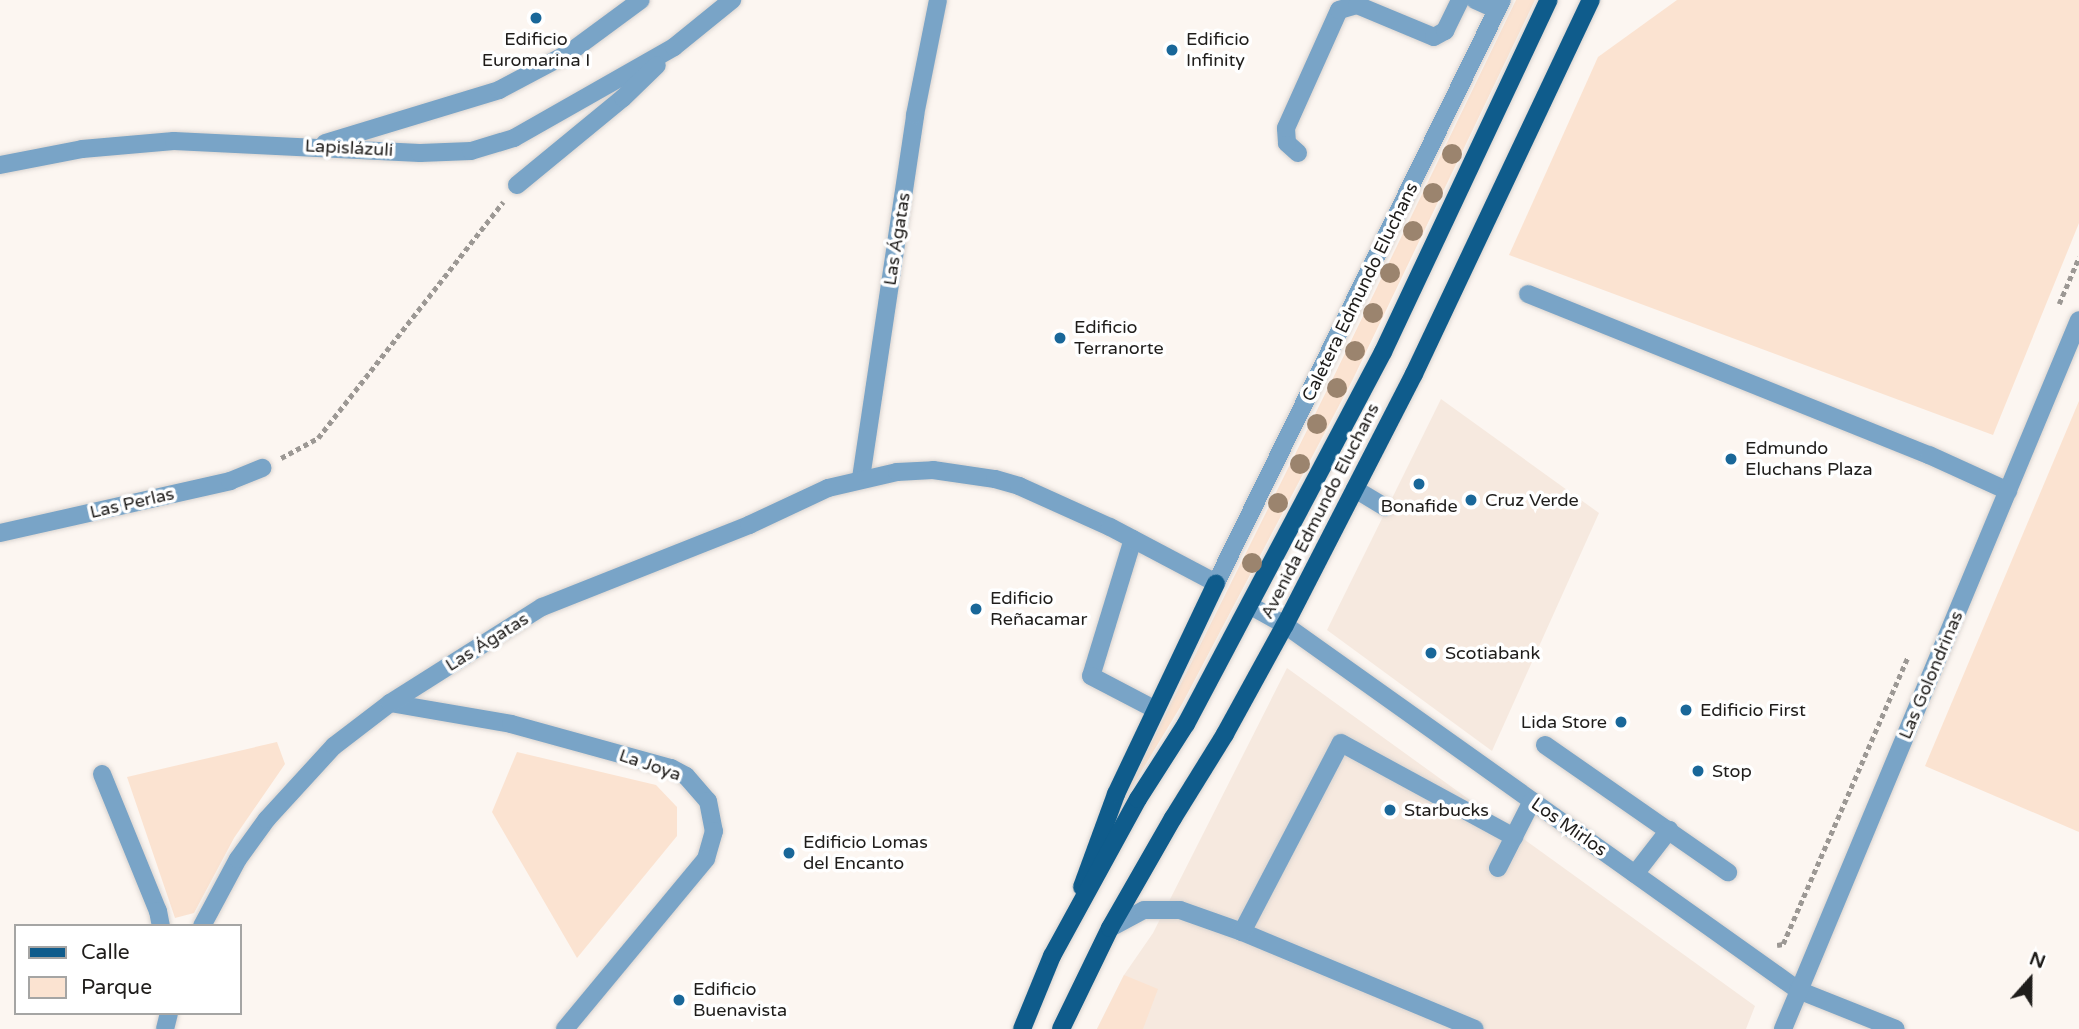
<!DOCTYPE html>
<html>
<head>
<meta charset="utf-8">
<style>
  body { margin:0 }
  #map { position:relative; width:2079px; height:1029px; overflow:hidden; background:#fcf6f1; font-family:"Varela Round",sans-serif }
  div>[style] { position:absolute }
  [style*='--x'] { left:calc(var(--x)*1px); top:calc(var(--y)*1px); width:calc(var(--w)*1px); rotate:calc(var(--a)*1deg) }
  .built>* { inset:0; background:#f6e9df }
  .green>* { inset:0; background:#fbe3d1 }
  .path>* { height:4.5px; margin-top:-2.25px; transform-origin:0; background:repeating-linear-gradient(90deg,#9c9894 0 5px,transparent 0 8.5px) }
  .roads { filter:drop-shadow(0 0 2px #d9d3cf) drop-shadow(0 0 2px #d9d3cf) }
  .minor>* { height:18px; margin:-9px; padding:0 9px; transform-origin:9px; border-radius:9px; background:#79a4c7 }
  .major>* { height:18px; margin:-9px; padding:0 9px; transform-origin:9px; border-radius:9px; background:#0f5c8c }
  .trees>* { width:20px; height:20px; margin:-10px; border-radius:50%; background:#9b846e }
  .dots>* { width:19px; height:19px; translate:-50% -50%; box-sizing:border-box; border:4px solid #fff; border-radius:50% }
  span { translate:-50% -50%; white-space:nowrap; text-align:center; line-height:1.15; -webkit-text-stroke:7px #fff; paint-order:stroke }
  .poi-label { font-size:18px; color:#1f1d1b }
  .left { translate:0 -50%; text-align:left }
  .right { translate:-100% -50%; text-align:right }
  .street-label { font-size:18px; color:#1f1d1b }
  .legend { position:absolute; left:14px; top:924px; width:228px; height:91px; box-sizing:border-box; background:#fff; border:2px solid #a5a5a4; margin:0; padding:9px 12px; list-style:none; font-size:21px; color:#1f1d1b }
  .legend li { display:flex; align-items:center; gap:14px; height:35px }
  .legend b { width:35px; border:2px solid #a5a5a4 }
  .north { position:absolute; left:1995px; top:945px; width:70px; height:70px; -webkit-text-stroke:5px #fff; paint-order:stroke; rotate:21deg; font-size:19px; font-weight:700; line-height:28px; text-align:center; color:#1f1d1b }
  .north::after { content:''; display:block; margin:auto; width:24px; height:32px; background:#1f1d1b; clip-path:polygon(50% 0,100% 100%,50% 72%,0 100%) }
</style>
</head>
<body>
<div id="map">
  <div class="built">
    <i style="clip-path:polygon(1441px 399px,1599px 513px,1492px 751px,1327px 630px)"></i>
    <i style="clip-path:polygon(1287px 668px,1755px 1006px,1746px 1029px,1097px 1029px,1124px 975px,1153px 933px)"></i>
  </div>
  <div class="green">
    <i style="clip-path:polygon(1516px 0,1535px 0,1353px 379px,1182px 704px,1118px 810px,1335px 374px)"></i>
    <i style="clip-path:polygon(1677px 0,2079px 0,2079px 223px,1993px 435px,1509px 255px,1598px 57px)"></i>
    <i style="clip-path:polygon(2079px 401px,2079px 832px,1925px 766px)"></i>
    <i style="clip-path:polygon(277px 742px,285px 764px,234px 838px,194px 913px,175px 918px,127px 777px)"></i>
    <i style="clip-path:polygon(517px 752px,656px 785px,677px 807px,677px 836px,577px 958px,492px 812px)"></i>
    <i style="clip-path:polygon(1124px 975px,1158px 989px,1143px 1029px,1097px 1029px)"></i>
  </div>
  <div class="path">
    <i style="--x:2059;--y:304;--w:51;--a:-66.9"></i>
    <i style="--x:281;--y:458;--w:42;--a:-28.4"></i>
    <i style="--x:318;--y:438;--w:300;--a:-51.9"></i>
    <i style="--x:1777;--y:945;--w:6;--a:-9"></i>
    <i style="--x:1783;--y:944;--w:313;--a:-66.5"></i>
  </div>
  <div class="roads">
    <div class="minor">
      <i style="--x:1475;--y:0;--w:24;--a:24"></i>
      <i style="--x:325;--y:143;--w:182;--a:-16.9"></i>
      <i style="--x:499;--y:90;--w:79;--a:-27.9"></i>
      <i style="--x:569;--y:53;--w:89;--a:-36.4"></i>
      <i style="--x:1298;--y:153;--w:15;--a:-138"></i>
      <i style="--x:1287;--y:143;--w:15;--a:-94"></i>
      <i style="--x:1286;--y:128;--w:129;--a:-65.8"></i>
      <i style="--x:1339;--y:10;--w:19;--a:-16"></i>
      <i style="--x:1357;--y:5;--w:83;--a:22.6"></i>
      <i style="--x:1434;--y:37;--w:13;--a:-29"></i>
      <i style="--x:1445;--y:31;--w:34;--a:-64"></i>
      <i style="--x:0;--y:165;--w:84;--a:-11"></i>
      <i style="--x:82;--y:149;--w:92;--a:-5"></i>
      <i style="--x:174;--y:141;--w:246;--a:2.8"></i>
      <i style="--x:420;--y:153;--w:51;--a:-2.2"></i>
      <i style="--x:471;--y:151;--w:45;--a:-16.8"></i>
      <i style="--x:514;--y:138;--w:184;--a:-29.6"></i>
      <i style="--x:674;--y:47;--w:75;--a:-39"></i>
      <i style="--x:517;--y:185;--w:137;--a:-39.4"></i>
      <i style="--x:623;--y:98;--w:47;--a:-44.1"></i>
      <i style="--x:1528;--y:294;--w:432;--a:21.9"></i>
      <i style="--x:1929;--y:455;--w:87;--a:24.5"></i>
      <i style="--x:861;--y:478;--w:367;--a:-81.5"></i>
      <i style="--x:915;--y:115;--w:117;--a:-78.7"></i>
      <i style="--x:1355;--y:489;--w:35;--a:31"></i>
      <i style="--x:0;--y:533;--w:236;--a:-12.7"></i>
      <i style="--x:230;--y:481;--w:35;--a:-22"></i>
      <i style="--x:1133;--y:539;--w:143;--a:107"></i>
      <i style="--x:1091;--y:676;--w:71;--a:27.6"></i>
      <i style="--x:1251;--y:606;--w:39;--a:29"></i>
      <i style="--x:1285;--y:625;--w:630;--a:35.43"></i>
      <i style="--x:1798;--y:990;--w:105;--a:21.7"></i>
      <i style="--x:390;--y:703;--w:123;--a:9.8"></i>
      <i style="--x:511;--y:724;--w:166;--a:15.4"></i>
      <i style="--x:671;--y:768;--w:17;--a:28"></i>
      <i style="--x:686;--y:776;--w:33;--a:49"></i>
      <i style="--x:708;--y:801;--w:31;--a:79"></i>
      <i style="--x:714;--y:831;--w:29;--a:106"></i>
      <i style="--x:706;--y:859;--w:221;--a:129.7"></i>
      <i style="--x:1545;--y:745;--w:223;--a:34.8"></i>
      <i style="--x:102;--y:774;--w:148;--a:67.8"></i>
      <i style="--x:158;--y:911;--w:15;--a:79"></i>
      <i style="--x:1498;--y:868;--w:75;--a:-63.1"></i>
      <i style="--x:1635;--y:874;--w:56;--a:-52.3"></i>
      <i style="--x:202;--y:926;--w:76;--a:-61.8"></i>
      <i style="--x:238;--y:859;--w:49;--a:-54.1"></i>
      <i style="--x:267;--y:819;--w:99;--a:-47.5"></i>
      <i style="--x:334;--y:746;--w:71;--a:-37.5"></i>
      <i style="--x:390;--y:703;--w:180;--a:-32.3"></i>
      <i style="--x:542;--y:607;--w:223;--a:-21.6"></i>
      <i style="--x:749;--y:525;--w:87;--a:-25.1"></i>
      <i style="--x:828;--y:488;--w:71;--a:-13.1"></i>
      <i style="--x:897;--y:472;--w:36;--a:-3"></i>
      <i style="--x:933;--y:470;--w:63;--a:8.3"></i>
      <i style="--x:995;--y:479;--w:25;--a:16"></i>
      <i style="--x:1019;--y:486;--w:100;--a:24.3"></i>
      <i style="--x:1110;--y:527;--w:120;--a:27.8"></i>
      <i style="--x:1216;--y:583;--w:649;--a:-63.87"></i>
      <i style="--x:1110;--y:928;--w:38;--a:-28"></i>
      <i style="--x:1144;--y:910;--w:36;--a:0"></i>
      <i style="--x:1180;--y:910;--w:66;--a:19.5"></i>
      <i style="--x:1242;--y:932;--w:252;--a:22.6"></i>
      <i style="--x:1242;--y:932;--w:213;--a:-62.4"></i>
      <i style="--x:1341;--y:743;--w:197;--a:28.5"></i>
      <i style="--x:165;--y:1029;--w:16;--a:-76"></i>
      <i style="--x:1783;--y:1029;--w:768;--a:-67.34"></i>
    </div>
    <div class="major">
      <i style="--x:1082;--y:887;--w:99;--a:-69.9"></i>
      <i style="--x:1116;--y:794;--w:233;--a:-64.6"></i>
      <i style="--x:1022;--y:1029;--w:79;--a:-67.7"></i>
      <i style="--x:1052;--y:956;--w:179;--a:-61.3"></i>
      <i style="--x:1138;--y:799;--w:89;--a:-57.4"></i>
      <i style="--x:1186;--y:724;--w:421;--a:-62.1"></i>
      <i style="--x:1383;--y:352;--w:389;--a:-64.8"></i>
      <i style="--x:1061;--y:1029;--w:112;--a:-64.1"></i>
      <i style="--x:1110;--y:928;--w:127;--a:-60.2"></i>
      <i style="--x:1173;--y:818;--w:99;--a:-58.2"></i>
      <i style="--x:1225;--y:734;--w:124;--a:-61.2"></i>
      <i style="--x:1285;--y:625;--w:282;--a:-62.8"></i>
      <i style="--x:1414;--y:374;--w:414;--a:-64.7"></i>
    </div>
  </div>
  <div class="trees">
    <i style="left:1452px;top:154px"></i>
    <i style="left:1433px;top:193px"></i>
    <i style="left:1413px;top:231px"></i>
    <i style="left:1390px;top:273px"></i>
    <i style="left:1373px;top:313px"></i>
    <i style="left:1355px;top:351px"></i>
    <i style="left:1337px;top:388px"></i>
    <i style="left:1317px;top:424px"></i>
    <i style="left:1300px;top:464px"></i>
    <i style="left:1278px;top:503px"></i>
    <i style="left:1252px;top:563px"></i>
  </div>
  <div class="dots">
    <i style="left:536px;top:18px;background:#196799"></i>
    <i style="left:1172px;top:50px;background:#196799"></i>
    <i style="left:1060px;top:338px;background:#196799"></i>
    <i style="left:1731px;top:459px;background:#196799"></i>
    <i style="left:1419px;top:484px;background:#196799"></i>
    <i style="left:1471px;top:500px;background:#196799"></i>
    <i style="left:976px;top:609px;background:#196799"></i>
    <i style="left:1431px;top:653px;background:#196799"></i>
    <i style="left:1686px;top:710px;background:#196799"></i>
    <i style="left:1621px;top:722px;background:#196799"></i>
    <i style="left:1698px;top:771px;background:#196799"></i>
    <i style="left:1390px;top:810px;background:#196799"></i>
    <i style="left:789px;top:853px;background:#196799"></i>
    <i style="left:679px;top:1000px;background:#196799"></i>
  </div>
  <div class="poi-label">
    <span style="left:536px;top:50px">Edificio<br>Euromarina I</span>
    <span class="left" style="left:1186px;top:50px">Edificio<br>Infinity</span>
    <span class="left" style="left:1074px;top:338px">Edificio<br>Terranorte</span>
    <span class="left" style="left:1745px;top:459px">Edmundo<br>Eluchans Plaza</span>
    <span class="left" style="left:1485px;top:500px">Cruz Verde</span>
    <span style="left:1419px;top:506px">Bonafide</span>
    <span class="left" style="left:990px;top:609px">Edificio<br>Reñacamar</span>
    <span class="left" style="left:1445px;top:653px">Scotiabank</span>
    <span class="left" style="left:1700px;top:710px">Edificio First</span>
    <span class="right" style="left:1607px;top:722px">Lida Store</span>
    <span class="left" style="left:1712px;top:771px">Stop</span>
    <span class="left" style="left:1404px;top:810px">Starbucks</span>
    <span class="left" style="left:803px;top:853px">Edificio Lomas<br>del Encanto</span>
    <span class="left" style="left:693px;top:1000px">Edificio<br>Buenavista</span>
  </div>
  <div class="street-label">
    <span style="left:349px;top:148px;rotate:3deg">Lapislázuli</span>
    <span style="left:897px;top:239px;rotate:-81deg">Las Ágatas</span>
    <span style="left:1360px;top:292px;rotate:-64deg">Caletera Edmundo Eluchans</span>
    <span style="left:132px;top:503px;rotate:-13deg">Las Perlas</span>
    <span style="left:1320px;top:511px;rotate:-63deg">Avenida Edmundo Eluchans</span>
    <span style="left:487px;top:642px;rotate:-32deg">Las Ágatas</span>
    <span style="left:1931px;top:675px;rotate:-67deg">Las Golondrinas</span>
    <span style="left:650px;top:765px;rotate:19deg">La Joya</span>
    <span style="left:1569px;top:827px;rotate:35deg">Los Mirlos</span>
  </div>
  <ul class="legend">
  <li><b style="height:9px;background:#0f5c8c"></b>Calle</li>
  <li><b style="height:19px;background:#fbe3d1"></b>Parque</li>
  </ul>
  <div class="north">N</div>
</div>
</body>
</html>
